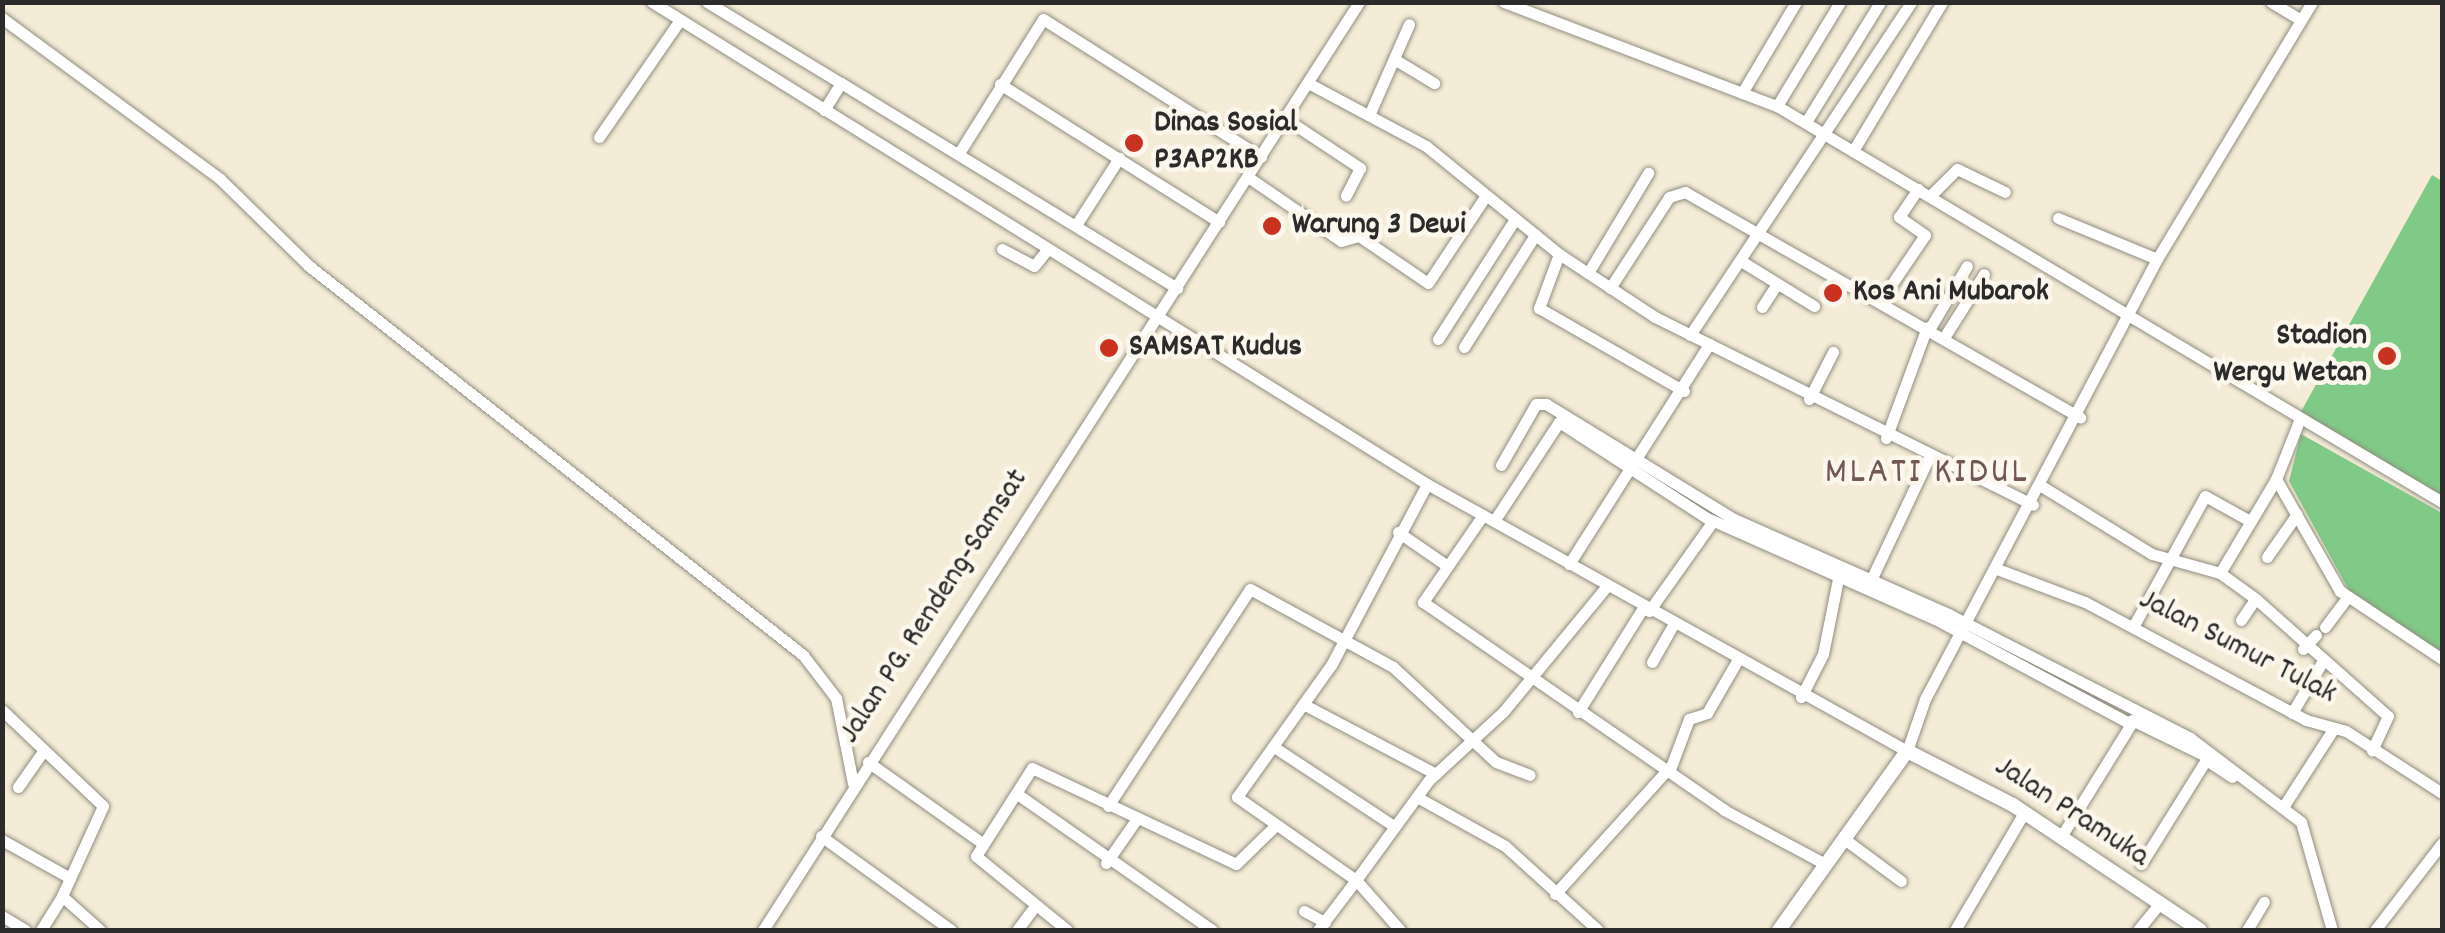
<!DOCTYPE html>
<html>
<head>
<meta charset="utf-8">
<style>
  body { margin:0 }
  #map { position:relative; width:2445px; height:933px; overflow:hidden; background:#f4ecd6; font-family:Dekko,sans-serif }
  div>[style] { position:absolute }
  [style*='--x'] { left:calc(var(--x)*1px); top:calc(var(--y)*1px); width:calc(var(--w)*1px); rotate:calc(var(--a)*1deg) }
  .green>* { inset:0; background:#80ca87 }
  .roads { filter:drop-shadow(0 0 2px #908c80) drop-shadow(0 0 2px #908c80) }
  .minor>* { height:11px; margin:-5.5px; padding:0 5.5px; transform-origin:5.5px; border-radius:5.5px; background:#fff }
  .major>* { height:14px; margin:-7px; padding:0 7px; transform-origin:7px; border-radius:7px; background:#fff }
  .dots>* { width:28px; height:28px; translate:-50% -50%; box-sizing:border-box; border:5px solid #fbf7ec; border-radius:50% }
  span { translate:-50% -50%; white-space:nowrap; text-align:center; line-height:1.15; -webkit-text-stroke:9px #fbf7ec; paint-order:stroke }
  .poi-label { font-size:32px; color:#2b2b2b; font-weight:700 }
  .left { translate:0 -50%; text-align:left }
  .right { translate:-100% -50%; text-align:right }
  .street-label { font-size:32px; color:#2b2b2b }
  .quarter-label { font-size:38px; color:#715855; letter-spacing:2.5px }
  .frame { position:absolute; inset:0; border:5px solid #2b2b2b; pointer-events:none }
</style>
</head>
<body>
<div id="map">
  <div class="green">
    <i style="clip-path:polygon(2432px 175px,2442px 181px,2442px 495px,2298px 417px)"></i>
    <i style="clip-path:polygon(2301px 434px,2442px 513px,2442px 653px,2350px 592px,2289px 481px)"></i>
  </div>
  <div class="roads">
    <div class="minor">
      <i style="--x:652;--y:2;--w:913;--a:31.88"></i>
      <i style="--x:1427;--y:484;--w:549;--a:29.08"></i>
      <i style="--x:1907;--y:751;--w:55;--a:-70.9"></i>
      <i style="--x:1925;--y:699;--w:497;--a:-62.2"></i>
      <i style="--x:2157;--y:259;--w:300;--a:-58.9"></i>
      <i style="--x:707;--y:2;--w:157;--a:31.2"></i>
      <i style="--x:1504;--y:2;--w:292;--a:20.9"></i>
      <i style="--x:1777;--y:106;--w:774;--a:30.77"></i>
      <i style="--x:2271;--y:2;--w:35;--a:31"></i>
      <i style="--x:2;--y:18;--w:271;--a:36.4"></i>
      <i style="--x:220;--y:179;--w:124;--a:44.3"></i>
      <i style="--x:309;--y:266;--w:629;--a:38.22"></i>
      <i style="--x:803;--y:655;--w:54;--a:52.5"></i>
      <i style="--x:836;--y:698;--w:87;--a:78.7"></i>
      <i style="--x:1394;--y:59;--w:47;--a:31"></i>
      <i style="--x:1308;--y:83;--w:134;--a:28.1"></i>
      <i style="--x:1426;--y:146;--w:171;--a:39.1"></i>
      <i style="--x:1559;--y:254;--w:115;--a:33.3"></i>
      <i style="--x:1655;--y:317;--w:422;--a:26.4"></i>
      <i style="--x:1000;--y:84;--w:259;--a:32.2"></i>
      <i style="--x:1742;--y:93;--w:106;--a:-59.3"></i>
      <i style="--x:1777;--y:106;--w:122;--a:-58.8"></i>
      <i style="--x:824;--y:110;--w:32;--a:-58"></i>
      <i style="--x:841;--y:83;--w:394;--a:31.4"></i>
      <i style="--x:1370;--y:113;--w:97;--a:-66.3"></i>
      <i style="--x:1286;--y:119;--w:89;--a:33.5"></i>
      <i style="--x:1360;--y:168;--w:31;--a:117"></i>
      <i style="--x:1806;--y:122;--w:141;--a:-58.3"></i>
      <i style="--x:599;--y:137;--w:142;--a:-55.3"></i>
      <i style="--x:1853;--y:151;--w:174;--a:-59.1"></i>
      <i style="--x:959;--y:153;--w:158;--a:-57.9"></i>
      <i style="--x:1043;--y:19;--w:258;--a:32.3"></i>
      <i style="--x:1248;--y:177;--w:113;--a:34.5"></i>
      <i style="--x:1341;--y:241;--w:19;--a:-16"></i>
      <i style="--x:1359;--y:236;--w:83;--a:34.3"></i>
      <i style="--x:1428;--y:283;--w:103;--a:-56.5"></i>
      <i style="--x:1930;--y:196;--w:38;--a:-45"></i>
      <i style="--x:1957;--y:169;--w:53;--a:25.6"></i>
      <i style="--x:2058;--y:218;--w:107;--a:22.5"></i>
      <i style="--x:1076;--y:225;--w:80;--a:-57.3"></i>
      <i style="--x:1002;--y:249;--w:36;--a:28"></i>
      <i style="--x:1034;--y:266;--w:22;--a:-51"></i>
      <i style="--x:1559;--y:254;--w:58;--a:110.3"></i>
      <i style="--x:1539;--y:308;--w:167;--a:29.8"></i>
      <i style="--x:1741;--y:261;--w:86;--a:31.7"></i>
      <i style="--x:1588;--y:273;--w:117;--a:-59"></i>
      <i style="--x:1610;--y:288;--w:108;--a:-57"></i>
      <i style="--x:1669;--y:197;--w:17;--a:-17"></i>
      <i style="--x:1685;--y:192;--w:455;--a:29.7"></i>
      <i style="--x:1881;--y:300;--w:78;--a:-55.9"></i>
      <i style="--x:1925;--y:235;--w:32;--a:-145"></i>
      <i style="--x:1899;--y:217;--w:34;--a:-56"></i>
      <i style="--x:1762;--y:307;--w:27;--a:-57"></i>
      <i style="--x:1930;--y:328;--w:72;--a:-59.2"></i>
      <i style="--x:1690;--y:335;--w:400;--a:-56.4"></i>
      <i style="--x:1945;--y:336;--w:73;--a:-57.8"></i>
      <i style="--x:1438;--y:339;--w:143;--a:-57.3"></i>
      <i style="--x:1464;--y:347;--w:133;--a:-57.6"></i>
      <i style="--x:1809;--y:399;--w:53;--a:-62.9"></i>
      <i style="--x:2299;--y:421;--w:62;--a:111.6"></i>
      <i style="--x:2276;--y:479;--w:129;--a:60.3"></i>
      <i style="--x:2340;--y:591;--w:123;--a:33.7"></i>
      <i style="--x:1886;--y:438;--w:118;--a:-69.7"></i>
      <i style="--x:1501;--y:465;--w:70;--a:-60.2"></i>
      <i style="--x:1536;--y:404;--w:10;--a:0"></i>
      <i style="--x:1546;--y:404;--w:220;--a:31.5"></i>
      <i style="--x:1734;--y:519;--w:234;--a:23.9"></i>
      <i style="--x:1948;--y:614;--w:272;--a:27.1"></i>
      <i style="--x:2190;--y:738;--w:139;--a:37.1"></i>
      <i style="--x:2301;--y:822;--w:112;--a:74"></i>
      <i style="--x:1427;--y:484;--w:205;--a:117.9"></i>
      <i style="--x:1331;--y:665;--w:162;--a:125.5"></i>
      <i style="--x:1237;--y:797;--w:145;--a:34.9"></i>
      <i style="--x:1356;--y:880;--w:124;--a:-53.9"></i>
      <i style="--x:1429;--y:780;--w:100;--a:-42.6"></i>
      <i style="--x:1503;--y:712;--w:163;--a:-50.5"></i>
      <i style="--x:2043;--y:487;--w:128;--a:31.6"></i>
      <i style="--x:2152;--y:554;--w:71;--a:15.6"></i>
      <i style="--x:2220;--y:573;--w:44;--a:35.8"></i>
      <i style="--x:2256;--y:599;--w:176;--a:41.6"></i>
      <i style="--x:2388;--y:716;--w:38;--a:115"></i>
      <i style="--x:1483;--y:515;--w:106;--a:124.6"></i>
      <i style="--x:1423;--y:602;--w:366;--a:34.6"></i>
      <i style="--x:1724;--y:810;--w:115;--a:28.1"></i>
      <i style="--x:1494;--y:521;--w:118;--a:-56.7"></i>
      <i style="--x:1559;--y:422;--w:176;--a:33"></i>
      <i style="--x:1707;--y:518;--w:249;--a:23.9"></i>
      <i style="--x:1935;--y:619;--w:222;--a:28.2"></i>
      <i style="--x:2131;--y:724;--w:133;--a:121.8"></i>
      <i style="--x:1398;--y:532;--w:58;--a:34.5"></i>
      <i style="--x:2267;--y:557;--w:52;--a:-55.1"></i>
      <i style="--x:1569;--y:564;--w:261;--a:-57.5"></i>
      <i style="--x:1997;--y:569;--w:94;--a:20.6"></i>
      <i style="--x:2085;--y:602;--w:251;--a:28.1"></i>
      <i style="--x:2306;--y:720;--w:41;--a:15.4"></i>
      <i style="--x:2346;--y:731;--w:114;--a:32.9"></i>
      <i style="--x:2220;--y:573;--w:109;--a:-59.2"></i>
      <i style="--x:1871;--y:580;--w:138;--a:-64.7"></i>
      <i style="--x:1649;--y:611;--w:110;--a:-54.6"></i>
      <i style="--x:2241;--y:620;--w:25;--a:-56"></i>
      <i style="--x:2133;--y:627;--w:149;--a:-61.2"></i>
      <i style="--x:2205;--y:496;--w:51;--a:29.1"></i>
      <i style="--x:2325;--y:627;--w:35;--a:-53"></i>
      <i style="--x:2303;--y:649;--w:19;--a:-47"></i>
      <i style="--x:1652;--y:662;--w:43;--a:-60.4"></i>
      <i style="--x:1801;--y:697;--w:48;--a:-62.9"></i>
      <i style="--x:1823;--y:654;--w:82;--a:-78.7"></i>
      <i style="--x:1303;--y:704;--w:150;--a:27.8"></i>
      <i style="--x:2;--y:710;--w:139;--a:43.5"></i>
      <i style="--x:103;--y:806;--w:99;--a:114.5"></i>
      <i style="--x:62;--y:896;--w:51;--a:41.8"></i>
      <i style="--x:1578;--y:712;--w:123;--a:-58"></i>
      <i style="--x:2292;--y:713;--w:57;--a:-59.4"></i>
      <i style="--x:2132;--y:720;--w:85;--a:26"></i>
      <i style="--x:1274;--y:747;--w:144;--a:33.4"></i>
      <i style="--x:868;--y:762;--w:140;--a:35.4"></i>
      <i style="--x:1669;--y:772;--w:57;--a:-69.3"></i>
      <i style="--x:1689;--y:719;--w:19;--a:-18"></i>
      <i style="--x:1707;--y:713;--w:60;--a:-60"></i>
      <i style="--x:18;--y:787;--w:45;--a:-54.9"></i>
      <i style="--x:1017;--y:794;--w:238;--a:34.9"></i>
      <i style="--x:1417;--y:797;--w:101;--a:29.1"></i>
      <i style="--x:1505;--y:846;--w:125;--a:42.1"></i>
      <i style="--x:2285;--y:804;--w:90;--a:-57.2"></i>
      <i style="--x:1108;--y:806;--w:259;--a:-56.8"></i>
      <i style="--x:1250;--y:589;--w:163;--a:28.6"></i>
      <i style="--x:1393;--y:667;--w:140;--a:42.7"></i>
      <i style="--x:1496;--y:762;--w:36;--a:21"></i>
      <i style="--x:821;--y:836;--w:160;--a:35.9"></i>
      <i style="--x:1843;--y:838;--w:72;--a:36.6"></i>
      <i style="--x:2;--y:840;--w:78;--a:29.2"></i>
      <i style="--x:1106;--y:863;--w:52;--a:-55.1"></i>
      <i style="--x:2141;--y:864;--w:123;--a:-58"></i>
      <i style="--x:2206;--y:760;--w:31;--a:33"></i>
      <i style="--x:1555;--y:894;--w:166;--a:-47.9"></i>
      <i style="--x:1304;--y:911;--w:24;--a:28"></i>
      <i style="--x:2;--y:916;--w:27;--a:31"></i>
      <i style="--x:41;--y:930;--w:40;--a:-58"></i>
      <i style="--x:763;--y:930;--w:1103;--a:-57.29"></i>
      <i style="--x:1017;--y:930;--w:30;--a:-53"></i>
      <i style="--x:1067;--y:930;--w:117;--a:-140.9"></i>
      <i style="--x:976;--y:856;--w:104;--a:-57.5"></i>
      <i style="--x:1032;--y:768;--w:225;--a:25.2"></i>
      <i style="--x:1236;--y:864;--w:54;--a:-44.3"></i>
      <i style="--x:1318;--y:930;--w:63;--a:-52.8"></i>
      <i style="--x:1356;--y:880;--w:67;--a:48.7"></i>
      <i style="--x:1955;--y:930;--w:136;--a:-59.5"></i>
      <i style="--x:2138;--y:930;--w:33;--a:-51"></i>
      <i style="--x:2247;--y:930;--w:33;--a:-59"></i>
      <i style="--x:2375;--y:930;--w:110;--a:-52.4"></i>
    </div>
    <div class="major">
      <i style="--x:1907;--y:751;--w:119;--a:27"></i>
      <i style="--x:2013;--y:805;--w:225;--a:33.8"></i>
      <i style="--x:1779;--y:930;--w:220;--a:-54.4"></i>
    </div>
  </div>
  <div class="dots">
    <i style="left:1134px;top:143px;background:#c8321e"></i>
    <i style="left:1272px;top:226px;background:#c8321e"></i>
    <i style="left:1833px;top:293px;background:#c8321e"></i>
    <i style="left:1109px;top:348px;background:#c8321e"></i>
    <i style="left:2387px;top:356px;background:#c8321e"></i>
  </div>
  <div class="poi-label">
    <span class="left" style="left:1154px;top:143px">Dinas Sosial<br>P3AP2KB</span>
    <span class="left" style="left:1292px;top:226px">Warung 3 Dewi</span>
    <span class="left" style="left:1853px;top:293px">Kos Ani Mubarok</span>
    <span class="right" style="left:2367px;top:356px">Stadion<br>Wergu Wetan</span>
    <span class="left" style="left:1129px;top:348px">SAMSAT Kudus</span>
  </div>
  <div class="street-label">
    <span style="left:935px;top:607px;rotate:-57deg">Jalan PG. Rendeng-Samsat</span>
    <span style="left:2237px;top:648px;rotate:27deg">Jalan Sumur Tulak</span>
    <span style="left:2071px;top:813px;rotate:33deg">Jalan Pramuka</span>
  </div>
  <div class="quarter-label">
    <span style="left:1927px;top:474px">MLATI KIDUL</span>
  </div>
  <div class="frame"></div>
</div>
</body>
</html>
